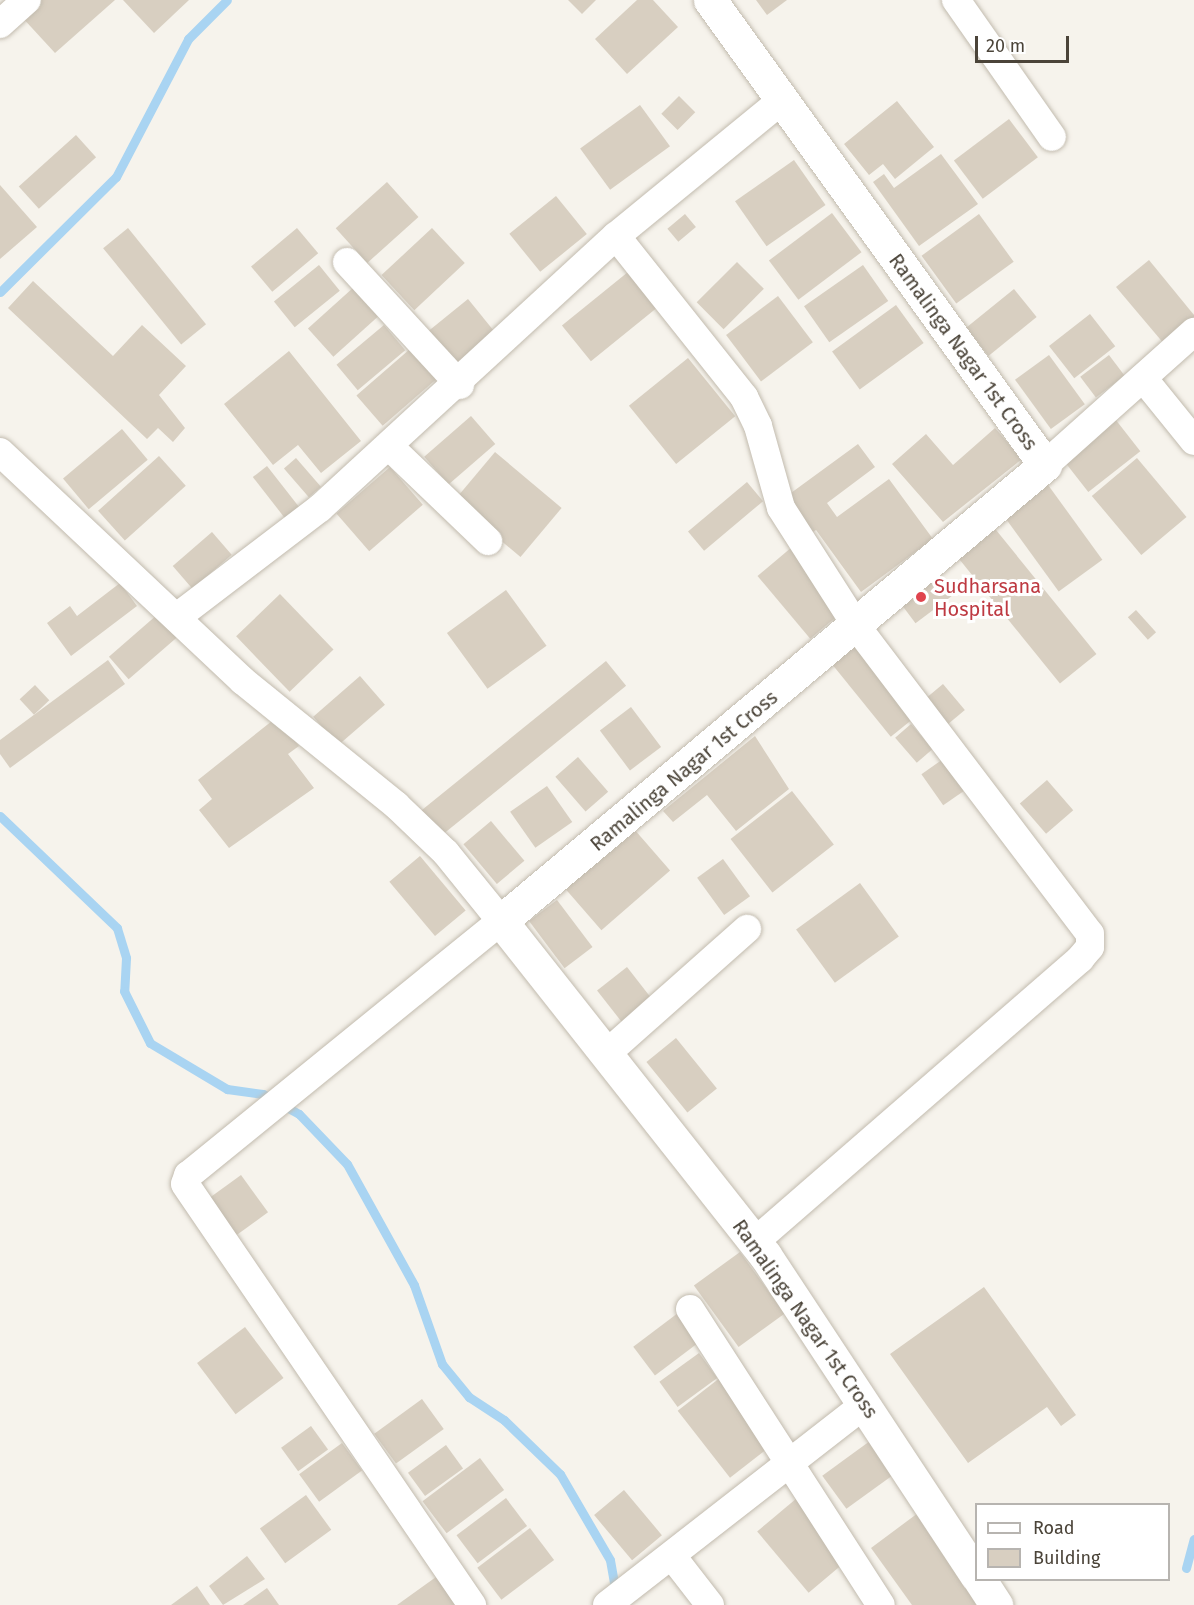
<!DOCTYPE html>
<html>
<head>
<meta charset="utf-8">
<style>
  body { margin:0 }
  #map { position:relative; width:1194px; height:1605px; overflow:hidden; background:#f6f3ec; font-family:"Fira Sans",sans-serif }
  div>[style] { position:absolute }
  [style*='--x'] { left:calc(var(--x)*1px); top:calc(var(--y)*1px); width:calc(var(--w)*1px); rotate:calc(var(--a)*1deg) }
  .stream>* { height:9px; margin:-4.5px; padding:0 4.5px; transform-origin:4.5px; border-radius:4.5px; background:#a9d4f2 }
  .building>* { inset:0; background:#d8cfc1; transform-origin:0 0 }
  .roads { filter:drop-shadow(0 0 2px #c2bbae) drop-shadow(0 0 2px #c2bbae) }
  .minor>* { height:28px; margin:-14px; padding:0 14px; transform-origin:14px; border-radius:14px; background:#fff }
  .tertiary>* { height:33px; margin:-16.5px; padding:0 16.5px; transform-origin:16.5px; border-radius:16.5px; background:#fff }
  .dots>* { width:16px; height:16px; translate:-50% -50%; box-sizing:border-box; border:3px solid #fff; border-radius:50% }
  span { translate:-50% -50%; white-space:nowrap; text-align:center; line-height:1.15; -webkit-text-stroke:6px #fff; paint-order:stroke }
  .street-label { font-size:20px; color:#4b4439 }
  .health-label { font-size:20px; color:#be3a42 }
  .left { translate:0 -50%; text-align:left }
  .legend { position:absolute; left:975px; top:1503px; width:195px; height:78px; box-sizing:border-box; background:#fff; border:2px solid #b7b4b0; margin:0; padding:8px 10px; list-style:none; font-size:18px; color:#4b4439 }
  .legend li { display:flex; align-items:center; gap:12px; height:30px }
  .legend b { width:30px; border:2px solid #b7b4b0 }
  .scale { position:absolute; left:975px; top:36px; width:94px; height:27px; box-sizing:border-box; border:3px solid #4b4439; border-top:0; padding-left:8px; font-size:18px; line-height:21px; white-space:nowrap; color:#4b4439; -webkit-text-stroke:4px #fff; paint-order:stroke }
</style>
</head>
<body>
<div id="map">
  <div class="stream">
    <i style="--x:0;--y:292;--w:163;--a:-44.8"></i>
    <i style="--x:116;--y:177;--w:156;--a:-62.4"></i>
    <i style="--x:188;--y:39;--w:55;--a:-45"></i>
    <i style="--x:0;--y:816;--w:162;--a:43.7"></i>
    <i style="--x:117;--y:928;--w:31;--a:73"></i>
    <i style="--x:126;--y:958;--w:33;--a:93"></i>
    <i style="--x:124;--y:991;--w:58;--a:63.4"></i>
    <i style="--x:150;--y:1043;--w:90;--a:30.9"></i>
    <i style="--x:227;--y:1089;--w:36;--a:8"></i>
    <i style="--x:263;--y:1094;--w:41;--a:29.1"></i>
    <i style="--x:299;--y:1114;--w:69;--a:46.2"></i>
    <i style="--x:347;--y:1164;--w:138;--a:61"></i>
    <i style="--x:414;--y:1285;--w:84;--a:70.5"></i>
    <i style="--x:442;--y:1364;--w:43;--a:50.7"></i>
    <i style="--x:469;--y:1397;--w:42;--a:33.3"></i>
    <i style="--x:504;--y:1420;--w:78;--a:44"></i>
    <i style="--x:560;--y:1474;--w:99;--a:59.8"></i>
    <i style="--x:610;--y:1560;--w:35;--a:80"></i>
    <i style="--x:1186;--y:1568;--w:30;--a:-75"></i>
  </div>
  <div class="building">
    <i style="clip-path:polygon(37px 0,115px 0,55px 53px,20px 15px)"></i>
    <i style="clip-path:polygon(123px 0,189px 0,154px 33px)"></i>
    <i style="clip-path:polygon(568px 0,596px 0,582px 14px)"></i>
    <i style="clip-path:polygon(637px 0,653px 0,678px 27px,627px 74px,595px 39px)"></i>
    <i style="clip-path:polygon(756px 0,787px 0,767px 15px)"></i>
    <i style="left:679px;top:96px;width:23px;height:25px;rotate:45deg"></i>
    <i style="clip-path:polygon(897px 101px,934px 147px,895px 179px,883px 164px,869px 175px,844px 144px)"></i>
    <i style="left:640px;top:105px;width:51px;height:74px;rotate:54deg"></i>
    <i style="left:1009px;top:119px;width:48px;height:69px;rotate:53deg"></i>
    <i style="left:76px;top:135px;width:30px;height:77px;rotate:48deg"></i>
    <i style="clip-path:polygon(941px 154px,978px 204px,919px 246px,873px 182px,884px 174px,894px 188px)"></i>
    <i style="left:794px;top:160px;width:55px;height:72px;rotate:55deg"></i>
    <i style="left:387px;top:182px;width:47px;height:69px;rotate:48deg"></i>
    <i style="clip-path:polygon(0 185px,37px 227px,0 259px)"></i>
    <i style="left:556px;top:196px;width:49px;height:60px;rotate:51deg"></i>
    <i style="left:832px;top:213px;width:49px;height:79px;rotate:53deg"></i>
    <i style="left:685px;top:214px;width:17px;height:23px;rotate:50deg"></i>
    <i style="left:979px;top:214px;width:59px;height:71px;rotate:54deg"></i>
    <i style="left:128px;top:228px;width:124px;height:32px;rotate:51deg"></i>
    <i style="left:297px;top:228px;width:33px;height:60px;rotate:50deg"></i>
    <i style="left:432px;top:228px;width:48px;height:69px;rotate:47deg"></i>
    <i style="clip-path:polygon(1149px 260px,1194px 315px,1194px 321px,1165px 345px,1116px 287px)"></i>
    <i style="left:737px;top:262px;width:38px;height:57px;rotate:45deg"></i>
    <i style="left:319px;top:265px;width:33px;height:58px;rotate:51deg"></i>
    <i style="left:863px;top:265px;width:44px;height:72px;rotate:55deg"></i>
    <i style="left:628px;top:272px;width:46px;height:85px;rotate:51deg"></i>
    <i style="clip-path:polygon(33px 281px,113px 356px,142px 325px,186px 366px,159px 395px,185px 428px,173px 442px,158px 428px,147px 439px,8px 308px)"></i>
    <i style="left:354px;top:287px;width:38px;height:62px;rotate:48deg"></i>
    <i style="left:1014px;top:289px;width:36px;height:62px;rotate:51deg"></i>
    <i style="left:778px;top:296px;width:58px;height:65px;rotate:53deg"></i>
    <i style="left:468px;top:299px;width:48px;height:50px;rotate:51deg"></i>
    <i style="left:896px;top:305px;width:47px;height:79px;rotate:54deg"></i>
    <i style="left:1090px;top:314px;width:41px;height:52px;rotate:52deg"></i>
    <i style="left:384px;top:325px;width:33px;height:62px;rotate:50deg"></i>
    <i style="left:410px;top:349px;width:40px;height:71px;rotate:49deg"></i>
    <i style="clip-path:polygon(289px 351px,361px 441px,321px 473px,298px 445px,273px 465px,224px 404px)"></i>
    <i style="left:1049px;top:355px;width:61px;height:42px;rotate:54deg"></i>
    <i style="left:1109px;top:355px;width:26px;height:36px;rotate:53deg"></i>
    <i style="left:688px;top:358px;width:75px;height:76px;rotate:51deg"></i>
    <i style="left:1112px;top:415px;width:46px;height:66px;rotate:52deg"></i>
    <i style="left:471px;top:416px;width:37px;height:62px;rotate:49deg"></i>
    <i style="clip-path:polygon(995px 428px,1022px 459px,943px 522px,892px 464px,926px 434px,953px 465px)"></i>
    <i style="left:122px;top:429px;width:40px;height:77px;rotate:50deg"></i>
    <i style="clip-path:polygon(858px 444px,875px 467px,827px 503px,837px 517px,889px 479px,933px 539px,861px 592px,816px 530px,806px 537px,780px 501px)"></i>
    <i style="left:495px;top:452px;width:87px;height:64px;rotate:40deg"></i>
    <i style="left:159px;top:456px;width:40px;height:82px;rotate:48deg"></i>
    <i style="left:296px;top:458px;width:38px;height:16px;rotate:49deg"></i>
    <i style="left:1137px;top:458px;width:77px;height:59px;rotate:50deg"></i>
    <i style="left:267px;top:466px;width:55px;height:18px;rotate:52deg"></i>
    <i style="left:390px;top:467px;width:50px;height:71px;rotate:49deg"></i>
    <i style="left:1043px;top:478px;width:101px;height:54px;rotate:54deg"></i>
    <i style="left:747px;top:482px;width:25px;height:77px;rotate:50deg"></i>
    <i style="left:992px;top:525px;width:166px;height:47px;rotate:51deg"></i>
    <i style="left:212px;top:532px;width:30px;height:52px;rotate:49deg"></i>
    <i style="left:792px;top:547px;width:82px;height:45px;rotate:50deg"></i>
    <i style="left:931px;top:569px;width:34px;height:45px;rotate:53deg"></i>
    <i style="clip-path:polygon(120px 583px,137px 606px,71px 656px,47px 623px,70px 606px,77px 616px)"></i>
    <i style="left:506px;top:590px;width:69px;height:73px;rotate:54deg"></i>
    <i style="left:280px;top:594px;width:77px;height:61px;rotate:46deg"></i>
    <i style="left:1136px;top:610px;width:30px;height:11px;rotate:48deg"></i>
    <i style="left:158px;top:614px;width:30px;height:65px;rotate:49deg"></i>
    <i style="left:856px;top:635px;width:101px;height:37px;rotate:51deg"></i>
    <i style="clip-path:polygon(108px 660px,125px 684px,10px 768px,0 754px,0 740px)"></i>
    <i style="left:606px;top:661px;width:32px;height:246px;rotate:51deg"></i>
    <i style="left:360px;top:676px;width:38px;height:62px;rotate:49deg"></i>
    <i style="left:943px;top:684px;width:34px;height:25px;rotate:50deg"></i>
    <i style="left:35px;top:685px;width:21px;height:21px;rotate:47deg"></i>
    <i style="left:631px;top:707px;width:50px;height:39px;rotate:53deg"></i>
    <i style="clip-path:polygon(277px 717px,299px 746px,288px 754px,314px 788px,229px 848px,199px 810px,212px 799px,198px 780px)"></i>
    <i style="left:911px;top:724px;width:33px;height:21px;rotate:49deg"></i>
    <i style="clip-path:polygon(755px 736px,789px 789px,736px 831px,707px 795px,673px 822px,663px 811px)"></i>
    <i style="left:578px;top:757px;width:46px;height:30px;rotate:49deg"></i>
    <i style="left:946px;top:757px;width:38px;height:30px;rotate:55deg"></i>
    <i style="left:1047px;top:780px;width:40px;height:36px;rotate:49deg"></i>
    <i style="left:547px;top:786px;width:44px;height:45px;rotate:55deg"></i>
    <i style="left:792px;top:791px;width:68px;height:78px;rotate:52deg"></i>
    <i style="left:491px;top:821px;width:52px;height:36px;rotate:50deg"></i>
    <i style="left:634px;top:829px;width:55px;height:91px;rotate:49deg"></i>
    <i style="left:420px;top:856px;width:71px;height:40px;rotate:50deg"></i>
    <i style="left:723px;top:859px;width:46px;height:32px;rotate:54deg"></i>
    <i style="left:860px;top:883px;width:66px;height:79px;rotate:54deg"></i>
    <i style="left:557px;top:900px;width:59px;height:35px;rotate:53deg"></i>
    <i style="left:627px;top:967px;width:43px;height:38px;rotate:52deg"></i>
    <i style="left:676px;top:1038px;width:65px;height:38px;rotate:51deg"></i>
    <i style="left:241px;top:1175px;width:46px;height:40px;rotate:54deg"></i>
    <i style="left:740px;top:1252px;width:76px;height:57px;rotate:54deg"></i>
    <i style="clip-path:polygon(984px 1287px,1076px 1415px,1061px 1426px,1047px 1407px,968px 1463px,890px 1354px)"></i>
    <i style="left:678px;top:1313px;width:36px;height:56px;rotate:53deg"></i>
    <i style="left:245px;top:1327px;width:64px;height:60px;rotate:53deg"></i>
    <i style="left:699px;top:1353px;width:31px;height:49px;rotate:54deg"></i>
    <i style="left:721px;top:1377px;width:85px;height:55px;rotate:52deg"></i>
    <i style="left:422px;top:1399px;width:37px;height:59px;rotate:54deg"></i>
    <i style="left:311px;top:1426px;width:29px;height:37px;rotate:54deg"></i>
    <i style="left:870px;top:1441px;width:41px;height:59px;rotate:54deg"></i>
    <i style="left:342px;top:1443px;width:34px;height:53px;rotate:54deg"></i>
    <i style="left:446px;top:1445px;width:29px;height:47px;rotate:54deg"></i>
    <i style="left:480px;top:1458px;width:40px;height:72px;rotate:53deg"></i>
    <i style="left:624px;top:1490px;width:59px;height:39px;rotate:50deg"></i>
    <i style="left:306px;top:1495px;width:43px;height:57px;rotate:54deg"></i>
    <i style="left:506px;top:1498px;width:35px;height:62px;rotate:53deg"></i>
    <i style="left:797px;top:1498px;width:80px;height:52px;rotate:50deg"></i>
    <i style="clip-path:polygon(918px 1513px,984px 1605px,912px 1605px,871px 1548px)"></i>
    <i style="left:530px;top:1528px;width:40px;height:66px;rotate:53deg"></i>
    <i style="clip-path:polygon(247px 1556px,265px 1579px,223px 1605px,209px 1586px)"></i>
    <i style="clip-path:polygon(436px 1577px,456px 1605px,397px 1605px)"></i>
    <i style="clip-path:polygon(197px 1586px,210px 1605px,171px 1605px)"></i>
    <i style="clip-path:polygon(267px 1588px,279px 1605px,243px 1605px)"></i>
  </div>
  <div class="roads">
    <div class="minor">
      <i style="--x:956;--y:0;--w:167;--a:55"></i>
      <i style="--x:0;--y:24;--w:36;--a:-42"></i>
      <i style="--x:616;--y:236;--w:206;--a:51.5"></i>
      <i style="--x:744;--y:397;--w:32;--a:64"></i>
      <i style="--x:758;--y:426;--w:85;--a:74.3"></i>
      <i style="--x:781;--y:508;--w:141;--a:57.4"></i>
      <i style="--x:857;--y:627;--w:385;--a:52.8"></i>
      <i style="--x:1090;--y:934;--w:13;--a:90"></i>
      <i style="--x:1090;--y:947;--w:16;--a:130"></i>
      <i style="--x:1080;--y:959;--w:432;--a:139"></i>
      <i style="--x:347;--y:262;--w:167;--a:47.4"></i>
      <i style="--x:1143;--y:378;--w:81;--a:51"></i>
      <i style="--x:390;--y:447;--w:136;--a:43.8"></i>
      <i style="--x:0;--y:452;--w:334;--a:43.3"></i>
      <i style="--x:243;--y:681;--w:197;--a:39"></i>
      <i style="--x:396;--y:805;--w:69;--a:43.8"></i>
      <i style="--x:446;--y:853;--w:87;--a:51"></i>
      <i style="--x:501;--y:921;--w:403;--a:140.9"></i>
      <i style="--x:188;--y:1175;--w:9;--a:108"></i>
      <i style="--x:185;--y:1184;--w:510;--a:55.72"></i>
      <i style="--x:1045;--y:465;--w:200;--a:-41.8"></i>
      <i style="--x:177;--y:617;--w:180;--a:-37.3"></i>
      <i style="--x:320;--y:508;--w:402;--a:-42.6"></i>
      <i style="--x:616;--y:236;--w:215;--a:-39.3"></i>
      <i style="--x:605;--y:1055;--w:190;--a:-41.6"></i>
      <i style="--x:690;--y:1309;--w:352;--a:57.2"></i>
      <i style="--x:672;--y:1556;--w:62;--a:52.2"></i>
      <i style="--x:607;--y:1605;--w:327;--a:-37.9"></i>
    </div>
    <div class="tertiary">
      <i style="--x:710;--y:0;--w:573;--a:54.23"></i>
      <i style="--x:1045;--y:465;--w:710;--a:140.03"></i>
      <i style="--x:501;--y:921;--w:426;--a:51.7"></i>
      <i style="--x:765;--y:1255;--w:383;--a:56.6"></i>
      <i style="--x:980;--y:1580;--w:30;--a:57"></i>
    </div>
  </div>
  <div class="dots">
    <i style="left:921px;top:597px;background:#e0444e"></i>
  </div>
  <div class="street-label">
    <span style="left:963px;top:352px;rotate:54deg">Ramalinga Nagar 1st Cross</span>
    <span style="left:684px;top:771px;rotate:-40deg">Ramalinga Nagar 1st Cross</span>
    <span style="left:805px;top:1319px;rotate:55deg">Ramalinga Nagar 1st Cross</span>
  </div>
  <div class="health-label">
    <span class="left" style="left:934px;top:598px">Sudharsana<br>Hospital</span>
  </div>
  <ul class="legend">
  <li><b style="height:8px;background:#fff"></b>Road</li>
  <li><b style="height:16px;background:#d8cfc1"></b>Building</li>
  </ul>
  <div class="scale">20 m</div>
</div>
</body>
</html>
